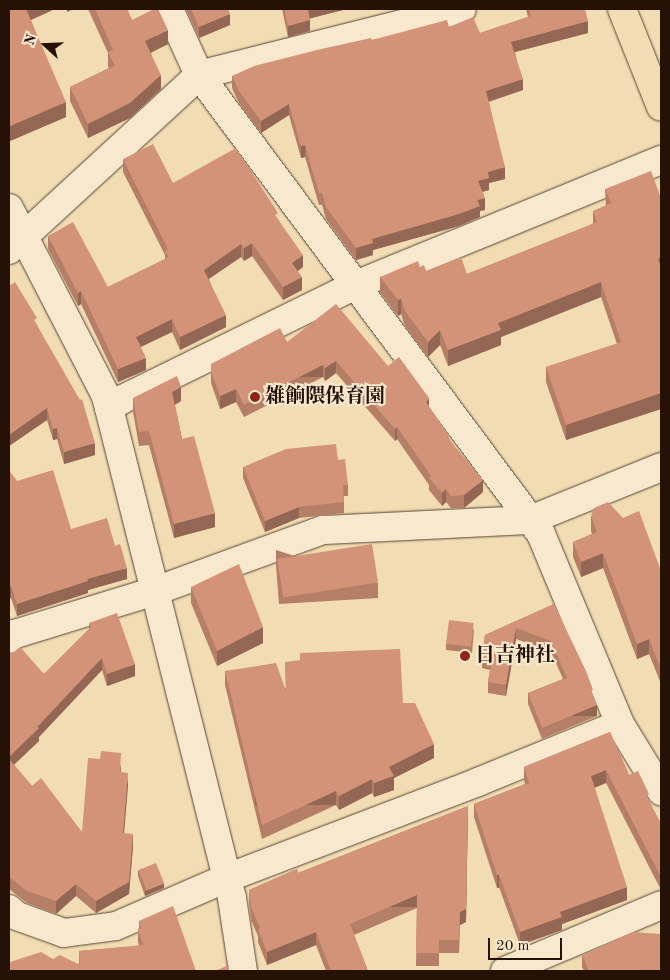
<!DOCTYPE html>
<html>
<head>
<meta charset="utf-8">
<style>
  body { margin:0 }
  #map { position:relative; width:670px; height:980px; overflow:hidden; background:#f2dcb4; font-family:"Old Standard TT","Noto Serif JP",serif }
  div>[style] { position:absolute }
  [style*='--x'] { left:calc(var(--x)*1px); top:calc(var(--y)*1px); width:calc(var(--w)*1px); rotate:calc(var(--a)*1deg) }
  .roads { filter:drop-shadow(0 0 1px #584432) drop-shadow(0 0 1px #584432) }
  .minor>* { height:28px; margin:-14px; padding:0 14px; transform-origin:14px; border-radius:14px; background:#f7e8ce }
  .major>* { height:28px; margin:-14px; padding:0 14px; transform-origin:14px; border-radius:14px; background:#f2dcb4 }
  .wall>* { inset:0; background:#b57e67 }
  .shaded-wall>* { inset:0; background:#946754; transform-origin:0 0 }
  .building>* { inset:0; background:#d39378; transform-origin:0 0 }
  .dots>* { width:14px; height:14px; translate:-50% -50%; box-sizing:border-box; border:2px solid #f7e8ce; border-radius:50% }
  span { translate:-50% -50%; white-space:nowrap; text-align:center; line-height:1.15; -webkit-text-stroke:4.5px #f7e8ce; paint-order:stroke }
  .poi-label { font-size:20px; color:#251106; font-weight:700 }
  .left { translate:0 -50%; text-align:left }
  .frame { position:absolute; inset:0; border:10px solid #251106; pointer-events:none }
  .north { position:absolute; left:20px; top:20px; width:50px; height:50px; -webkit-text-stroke:4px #f7e8ce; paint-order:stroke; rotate:290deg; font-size:14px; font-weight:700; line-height:20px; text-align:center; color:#251106 }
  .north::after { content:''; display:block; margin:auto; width:18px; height:22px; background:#251106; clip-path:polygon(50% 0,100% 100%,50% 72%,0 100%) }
  .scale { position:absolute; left:488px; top:938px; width:74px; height:22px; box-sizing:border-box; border:2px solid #251106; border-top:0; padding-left:6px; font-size:15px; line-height:18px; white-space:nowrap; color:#251106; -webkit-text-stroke:4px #f7e8ce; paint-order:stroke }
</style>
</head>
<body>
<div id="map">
  <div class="roads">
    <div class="minor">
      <i style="--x:169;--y:9;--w:72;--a:65.6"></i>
      <i style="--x:199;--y:75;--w:572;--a:53.31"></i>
      <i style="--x:541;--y:534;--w:206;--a:67.4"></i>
      <i style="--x:620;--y:724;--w:79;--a:58.5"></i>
      <i style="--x:9;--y:208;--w:209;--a:62.7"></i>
      <i style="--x:105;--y:394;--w:15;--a:74"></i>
      <i style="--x:109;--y:408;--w:505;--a:75.91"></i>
      <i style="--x:232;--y:898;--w:74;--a:81.4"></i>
      <i style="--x:9;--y:250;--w:258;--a:-42.6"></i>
      <i style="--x:199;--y:75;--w:271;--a:-14.1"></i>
      <i style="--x:109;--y:408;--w:17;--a:-33"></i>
      <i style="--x:123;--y:399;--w:259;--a:-26.1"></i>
      <i style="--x:356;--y:285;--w:330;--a:-22.3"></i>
      <i style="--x:9;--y:639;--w:8;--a:-40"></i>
      <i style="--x:15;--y:634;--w:146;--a:-17.1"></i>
      <i style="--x:155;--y:591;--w:179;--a:-20"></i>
      <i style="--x:323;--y:530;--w:207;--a:-2.8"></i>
      <i style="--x:530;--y:520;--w:141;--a:-22"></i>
      <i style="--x:9;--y:909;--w:11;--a:41"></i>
      <i style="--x:17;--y:916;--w:50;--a:19.9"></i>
      <i style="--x:64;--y:933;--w:52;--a:-7.7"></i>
      <i style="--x:116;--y:926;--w:121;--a:-23.4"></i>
      <i style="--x:227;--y:878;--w:269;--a:-20.9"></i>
      <i style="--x:478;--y:782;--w:153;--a:-22.2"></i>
      <i style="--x:505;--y:971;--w:169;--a:-22.9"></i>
    </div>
    <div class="major">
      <i style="--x:622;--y:9;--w:105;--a:68.3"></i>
    </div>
  </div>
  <div class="wall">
    <i style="clip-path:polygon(9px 9px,55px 9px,31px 20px,66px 117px,10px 141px,9px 137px)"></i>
    <i style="clip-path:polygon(88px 9px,127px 9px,132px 20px,168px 44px,151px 53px,161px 89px,130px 118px,88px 138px,70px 101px,70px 87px,109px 68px,108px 66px,108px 53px)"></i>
    <i style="clip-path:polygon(186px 9px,236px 9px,228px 10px,230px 25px,199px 38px)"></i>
    <i style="clip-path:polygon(282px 9px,347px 9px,310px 18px,310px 31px,288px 37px)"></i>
    <i style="clip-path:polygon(526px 9px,585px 9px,588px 33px,515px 52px,523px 90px,489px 102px,505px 179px,489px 183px,489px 190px,482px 192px,485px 210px,480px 211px,480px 217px,459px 226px,373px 250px,373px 255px,356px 260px,326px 219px,322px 205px,319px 205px,305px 157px,301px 158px,289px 115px,261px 133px,239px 103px,232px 88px,232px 76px,372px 40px,449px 27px,480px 33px,528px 17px)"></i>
    <i style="clip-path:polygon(123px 159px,173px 183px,278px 219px,303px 267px,298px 271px,302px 290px,283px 300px,252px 256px,244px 261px,241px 257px,209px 279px,226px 327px,180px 350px,172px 332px,141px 347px,146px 370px,118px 382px,81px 304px,78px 306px,48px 249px,48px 236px,108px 287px,165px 259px,165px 255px,123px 172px)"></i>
    <i style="clip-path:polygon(605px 189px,661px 198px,661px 409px,566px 440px,546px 382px,546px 367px,617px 344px,601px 297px,501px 337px,501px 345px,448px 366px,440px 345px,428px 357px,405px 326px,401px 314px,398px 316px,380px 292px,380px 277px,420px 267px,426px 271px,467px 274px,593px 224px,593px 211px,606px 206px)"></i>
    <i style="clip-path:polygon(9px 286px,37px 325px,95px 455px,64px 464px,57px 439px,53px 440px,47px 420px,9px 446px)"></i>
    <i style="clip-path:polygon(287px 342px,388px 366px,429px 407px,483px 492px,464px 508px,451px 508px,446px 502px,442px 506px,429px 490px,429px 485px,397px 439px,395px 441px,336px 373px,325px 381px,323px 377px,244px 417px,236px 402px,220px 409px,211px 383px,211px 364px)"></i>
    <i style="clip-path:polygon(133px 398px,181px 401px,175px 405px,182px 439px,215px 527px,174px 538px,149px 445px,139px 446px,133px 412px)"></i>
    <i style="clip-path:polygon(338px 460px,348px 485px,348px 496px,344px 496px,344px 513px,299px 518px,265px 532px,243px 478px,243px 467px)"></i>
    <i style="clip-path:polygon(17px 481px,71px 529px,115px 546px,127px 579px,88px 590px,88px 593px,17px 616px,11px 598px,9px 598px)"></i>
    <i style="clip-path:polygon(591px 516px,661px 571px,661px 684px,649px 654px,637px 659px,603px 568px,581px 577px,573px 557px,573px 542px,592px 534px,591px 531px)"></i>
    <i style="clip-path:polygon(276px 550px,378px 583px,378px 598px,279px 604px,276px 566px)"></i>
    <i style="clip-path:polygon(191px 587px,263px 643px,217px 666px,191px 603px)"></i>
    <i style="clip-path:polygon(554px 604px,593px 696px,597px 716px,542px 739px,528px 704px,528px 693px,563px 679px,551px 652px,516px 639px,506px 696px,488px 693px,488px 682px,490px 670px,482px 668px,482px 658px,485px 635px)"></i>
    <i style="clip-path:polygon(89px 623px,135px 676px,107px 686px,102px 670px,39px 737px,39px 741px,14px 765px,32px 786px,82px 832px,121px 765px,121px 772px,128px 785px,124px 833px,133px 846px,129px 894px,96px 913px,76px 896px,56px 914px,27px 903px,9px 889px,9px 656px,44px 674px,89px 629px)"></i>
    <i style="clip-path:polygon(474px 629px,472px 653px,446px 650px,446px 644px)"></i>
    <i style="clip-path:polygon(285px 662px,403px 703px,434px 758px,394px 778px,394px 790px,374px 797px,372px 793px,339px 810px,336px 805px,262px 839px,225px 685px,225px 671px,286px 688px)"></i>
    <i style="clip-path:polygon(610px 732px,629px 775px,649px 801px,661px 824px,661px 887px,660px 888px,606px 783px,594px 788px,627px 900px,562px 924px,562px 930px,520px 945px,499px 887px,497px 888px,474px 817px,474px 804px,525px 784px,524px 780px,524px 767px)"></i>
    <i style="clip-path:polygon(468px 806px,466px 922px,460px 925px,459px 953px,439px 953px,439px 966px,416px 966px,417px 908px,354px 935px,368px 971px,326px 971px,316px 945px,267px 965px,258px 942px,258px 936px,251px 920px,249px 903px,249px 890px,297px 869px,298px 873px)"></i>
    <i style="clip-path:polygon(138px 870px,164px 888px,145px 896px,138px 876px)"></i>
    <i style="clip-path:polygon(139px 921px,196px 971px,9px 971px,53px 959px,79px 964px,79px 951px,139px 946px,138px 941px,138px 929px,139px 928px)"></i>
    <i style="clip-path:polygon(582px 955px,661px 971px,584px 971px,582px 967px)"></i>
  </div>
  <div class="shaded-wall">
    <i style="clip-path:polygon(26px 9px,55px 9px,26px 22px)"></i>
    <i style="clip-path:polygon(67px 9px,74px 9px,67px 12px)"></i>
    <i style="clip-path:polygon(308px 9px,347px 9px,308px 19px)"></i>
    <i style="clip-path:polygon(230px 14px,230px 25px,199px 38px,199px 27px)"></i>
    <i style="clip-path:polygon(310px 20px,310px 31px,288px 37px,288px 26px)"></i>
    <i style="clip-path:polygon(588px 21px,588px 33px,511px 53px,511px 42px)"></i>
    <i style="clip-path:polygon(168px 30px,168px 44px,145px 55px,145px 41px)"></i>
    <i style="clip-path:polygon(161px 75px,161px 89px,130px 118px,88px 138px,88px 124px)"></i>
    <i style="clip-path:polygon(523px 79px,523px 90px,486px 102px,486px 91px)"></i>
    <i style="clip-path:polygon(66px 102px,66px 117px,10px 141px,10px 126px)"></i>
    <i style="clip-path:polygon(289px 104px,289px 115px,261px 133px,261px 121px)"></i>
    <i style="clip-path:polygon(305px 145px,305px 157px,301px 158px,301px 146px)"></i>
    <i style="clip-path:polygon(505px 167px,505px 179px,489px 183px,489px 190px,478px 193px,478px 181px,488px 172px)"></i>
    <i style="clip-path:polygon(485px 198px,485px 210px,480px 211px,480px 217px,459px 226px,373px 250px,373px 255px,356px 260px,356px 248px,372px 239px)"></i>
    <i style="clip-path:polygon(252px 243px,252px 256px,244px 261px,244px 248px)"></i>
    <i style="clip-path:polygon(241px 244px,241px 257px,204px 282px,204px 270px)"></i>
    <i style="clip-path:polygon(303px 255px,303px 267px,292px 275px,292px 263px)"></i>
    <i style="clip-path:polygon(661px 257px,661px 273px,658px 259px)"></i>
    <i style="clip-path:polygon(302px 277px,302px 290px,283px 300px,283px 287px)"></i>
    <i style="clip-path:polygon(601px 282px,601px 297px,501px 337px,501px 345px,448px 366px,448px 350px,498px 323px)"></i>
    <i style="clip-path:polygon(81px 291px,81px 304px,78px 306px,78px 293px)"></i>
    <i style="clip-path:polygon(401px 299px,401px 314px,398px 316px,398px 300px)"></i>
    <i style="clip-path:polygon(226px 315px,226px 327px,180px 350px,180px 337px)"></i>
    <i style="clip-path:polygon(172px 319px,172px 332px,136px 349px,136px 337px)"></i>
    <i style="clip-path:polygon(440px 330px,440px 345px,428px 357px,428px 342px)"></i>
    <i style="clip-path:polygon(146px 358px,146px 370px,118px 382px,118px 369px)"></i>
    <i style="clip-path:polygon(336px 361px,336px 373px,325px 381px,325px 368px)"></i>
    <i style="left:323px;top:365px;width:12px;height:89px;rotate:90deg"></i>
    <i style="clip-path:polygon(181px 387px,181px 401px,172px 406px,172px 392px)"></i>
    <i style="clip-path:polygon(236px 389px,236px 402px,220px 409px,220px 396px)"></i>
    <i style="clip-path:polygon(661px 393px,661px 409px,566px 440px,566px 425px)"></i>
    <i style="clip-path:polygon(429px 398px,429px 411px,426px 402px)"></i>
    <i style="clip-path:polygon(47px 408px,47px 420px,9px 446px,9px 435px)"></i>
    <i style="clip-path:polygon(397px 427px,397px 439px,395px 441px,395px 429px)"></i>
    <i style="clip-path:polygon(57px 428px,57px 439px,53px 440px,53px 429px)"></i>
    <i style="clip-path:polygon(95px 443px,95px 455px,64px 464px,64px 452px)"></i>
    <i style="clip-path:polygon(483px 480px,483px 492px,464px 508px,464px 495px)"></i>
    <i style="clip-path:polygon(446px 489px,446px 502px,442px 506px,442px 493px)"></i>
    <i style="clip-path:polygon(299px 507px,299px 518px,265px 532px,265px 521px)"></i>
    <i style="clip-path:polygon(215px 513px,215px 527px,174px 538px,174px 524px)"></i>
    <i style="clip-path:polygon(603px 553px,603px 568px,581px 577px,581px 562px)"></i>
    <i style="clip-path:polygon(127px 568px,127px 579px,88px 590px,88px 593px,17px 616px,17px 604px,87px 579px)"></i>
    <i style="left:11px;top:586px;width:12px;height:2px;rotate:90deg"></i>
    <i style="clip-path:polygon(263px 627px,263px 643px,217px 666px,217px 651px)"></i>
    <i style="clip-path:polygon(516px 628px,516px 639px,506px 696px,506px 685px)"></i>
    <i style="clip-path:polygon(649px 639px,649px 654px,637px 659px,637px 644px)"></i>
    <i style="clip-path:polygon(102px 658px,102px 670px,39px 737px,39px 741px,9px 769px,9px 757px)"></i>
    <i style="clip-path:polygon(135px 664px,135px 676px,107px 686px,107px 674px)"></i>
    <i style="left:597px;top:705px;width:11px;height:60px;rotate:90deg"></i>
    <i style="clip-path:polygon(434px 744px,434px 758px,394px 778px,394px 790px,374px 797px,374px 783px,389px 767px)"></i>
    <i style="clip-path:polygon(606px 770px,606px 783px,591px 789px,591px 776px)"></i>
    <i style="clip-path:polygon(128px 773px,128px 785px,123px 845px,123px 833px)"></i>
    <i style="clip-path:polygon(372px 779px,372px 793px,339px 810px,339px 796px)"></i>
    <i style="left:336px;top:791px;width:14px;height:81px;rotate:90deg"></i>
    <i style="clip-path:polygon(468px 806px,466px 922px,460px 925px,459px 953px,460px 912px)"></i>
    <i style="clip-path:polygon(133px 834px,133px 846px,129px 894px,96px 913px,96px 901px)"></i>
    <i style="clip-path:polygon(661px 874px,661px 887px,660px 888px,660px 875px)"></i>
    <i style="left:497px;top:875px;width:2px;height:13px"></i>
    <i style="clip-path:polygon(164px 883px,164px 888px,145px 896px,145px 891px)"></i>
    <i style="clip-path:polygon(76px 884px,76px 896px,56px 914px,56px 901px)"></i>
    <i style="clip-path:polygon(627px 887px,627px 900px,562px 924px,562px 930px,520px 945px,520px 932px,560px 912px)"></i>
    <i style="left:417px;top:895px;width:12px;height:73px;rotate:90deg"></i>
    <i style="clip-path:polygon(316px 932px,316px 945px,267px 965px,267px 952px)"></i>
  </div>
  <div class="building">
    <i style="clip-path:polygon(9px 9px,26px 9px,66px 102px,10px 126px,9px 123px)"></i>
    <i style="clip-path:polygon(95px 9px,127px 9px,132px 20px,154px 9px,158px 9px,168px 30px,145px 41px,161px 75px,130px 103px,88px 124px,70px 87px,115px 66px,108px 52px,113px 50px)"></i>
    <i style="clip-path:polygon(191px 9px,228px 9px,230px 14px,199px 27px)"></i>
    <i style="clip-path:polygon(284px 9px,308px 9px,310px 20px,288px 26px)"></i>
    <i style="clip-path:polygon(529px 9px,585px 9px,588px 21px,511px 42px,523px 79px,486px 91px,505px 167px,488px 172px,489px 178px,478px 181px,485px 198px,477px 200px,480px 206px,459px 214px,372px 239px,373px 243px,356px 248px,326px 207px,322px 193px,319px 193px,305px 145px,301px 146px,289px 104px,261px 121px,239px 91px,232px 76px,254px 66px,317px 50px,371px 38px,372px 40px,447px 20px,449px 27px,473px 17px,480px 33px,531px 16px)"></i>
    <i style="clip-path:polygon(153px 144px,173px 183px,236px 148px,278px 213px,275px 215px,303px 255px,292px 263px,302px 277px,283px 287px,252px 243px,244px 248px,241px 244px,204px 270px,226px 315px,180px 337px,172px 319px,136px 337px,146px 358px,118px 369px,81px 291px,78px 293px,48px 236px,73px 222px,108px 287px,169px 257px,165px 252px,168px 249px,123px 159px)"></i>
    <i style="clip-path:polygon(651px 171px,661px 198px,661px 257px,658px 259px,661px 267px,661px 393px,566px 425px,546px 367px,621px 342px,601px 282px,498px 323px,501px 330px,448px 350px,440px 330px,428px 342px,405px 311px,401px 299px,398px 300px,380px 277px,418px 261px,420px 267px,424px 265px,426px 271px,461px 257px,467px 274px,597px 222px,593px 211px,611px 203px,605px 189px)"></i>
    <i style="clip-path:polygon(15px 282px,37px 318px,34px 320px,80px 400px,82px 399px,95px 443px,64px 452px,57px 428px,53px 429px,47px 408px,9px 435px,9px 286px)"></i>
    <i style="clip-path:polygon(336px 304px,388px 366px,399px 357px,429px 398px,426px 402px,449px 435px,447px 437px,483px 480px,464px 495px,451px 496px,446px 489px,442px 493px,429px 478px,431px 476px,397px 427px,395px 429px,336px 361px,325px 368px,323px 365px,244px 405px,236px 389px,220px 396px,211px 371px,211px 364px,280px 328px,287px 342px)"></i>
    <i style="clip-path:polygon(177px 376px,181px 387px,172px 392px,182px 439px,194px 436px,215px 513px,174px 524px,149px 431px,139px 432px,133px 398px)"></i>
    <i style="clip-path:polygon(336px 444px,338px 460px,345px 459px,348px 485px,343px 485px,344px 502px,299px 507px,265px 521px,243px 467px,286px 449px)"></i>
    <i style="clip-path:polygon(9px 470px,17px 481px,53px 470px,71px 529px,107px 518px,115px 546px,120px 544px,127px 568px,87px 579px,88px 581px,17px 604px,11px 586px,9px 587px)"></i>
    <i style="clip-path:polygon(608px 502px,623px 518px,639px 511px,661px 571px,661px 669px,649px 639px,637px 644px,603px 553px,581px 562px,573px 542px,597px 532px,591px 516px,594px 508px)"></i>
    <i style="left:372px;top:544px;width:39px;height:96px;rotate:81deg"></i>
    <i style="clip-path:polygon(239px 564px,263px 627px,217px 651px,191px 587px)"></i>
    <i style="clip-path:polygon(554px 604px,586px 671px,593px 690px,591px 691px,597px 705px,542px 728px,528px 693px,567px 678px,551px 641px,516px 628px,506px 685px,488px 682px,492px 659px,482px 658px,485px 635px)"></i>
    <i style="clip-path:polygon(117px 613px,135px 664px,107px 674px,102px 658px,37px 727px,39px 728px,9px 757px,9px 656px,20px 647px,44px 674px,91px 627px,89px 623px)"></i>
    <i style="left:449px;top:620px;width:25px;height:24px;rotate:7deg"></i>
    <i style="clip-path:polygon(400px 649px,403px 703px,415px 703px,434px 744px,389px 767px,394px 776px,374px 783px,372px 779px,339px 796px,336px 791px,262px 825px,225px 671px,276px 663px,286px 691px,285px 662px,300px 660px,300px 653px)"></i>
    <i style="clip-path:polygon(610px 732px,629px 775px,638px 771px,649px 794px,646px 796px,661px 824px,661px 874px,660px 875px,606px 770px,591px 776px,627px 887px,560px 912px,562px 917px,520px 932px,499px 875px,497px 875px,474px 804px,529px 783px,524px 767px)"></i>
    <i style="clip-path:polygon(101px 751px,121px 753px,120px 772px,128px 773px,123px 833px,133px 834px,129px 882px,96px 901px,76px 884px,56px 901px,27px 891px,9px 877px,9px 759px,32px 786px,41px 778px,82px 832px,88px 758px,100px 759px)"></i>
    <i style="clip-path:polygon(468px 806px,466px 909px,460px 912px,459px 940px,439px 940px,439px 953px,416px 953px,417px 895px,350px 924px,368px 971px,331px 971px,316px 932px,267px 952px,258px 929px,260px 928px,251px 907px,249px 890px,297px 869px,298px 873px)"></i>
    <i style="left:156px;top:863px;width:22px;height:19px;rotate:68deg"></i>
    <i style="clip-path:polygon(173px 906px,196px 971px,9px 971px,9px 964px,10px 962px,41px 952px,53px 959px,60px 955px,80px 965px,79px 951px,143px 945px,138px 929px,141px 928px,139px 921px)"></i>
    <i style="clip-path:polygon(633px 932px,661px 934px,661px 971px,589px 971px,582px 955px)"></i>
    <i style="clip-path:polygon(229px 965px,228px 971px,215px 971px)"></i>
  </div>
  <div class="dots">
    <i style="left:255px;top:397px;background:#8f2418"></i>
    <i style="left:465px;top:656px;background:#8f2418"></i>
  </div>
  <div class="poi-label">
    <span class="left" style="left:265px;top:397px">雑餉隈保育園</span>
    <span class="left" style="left:475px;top:656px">日吉神社</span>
  </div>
  <div class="frame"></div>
  <div class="north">N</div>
  <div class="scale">20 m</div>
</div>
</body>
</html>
